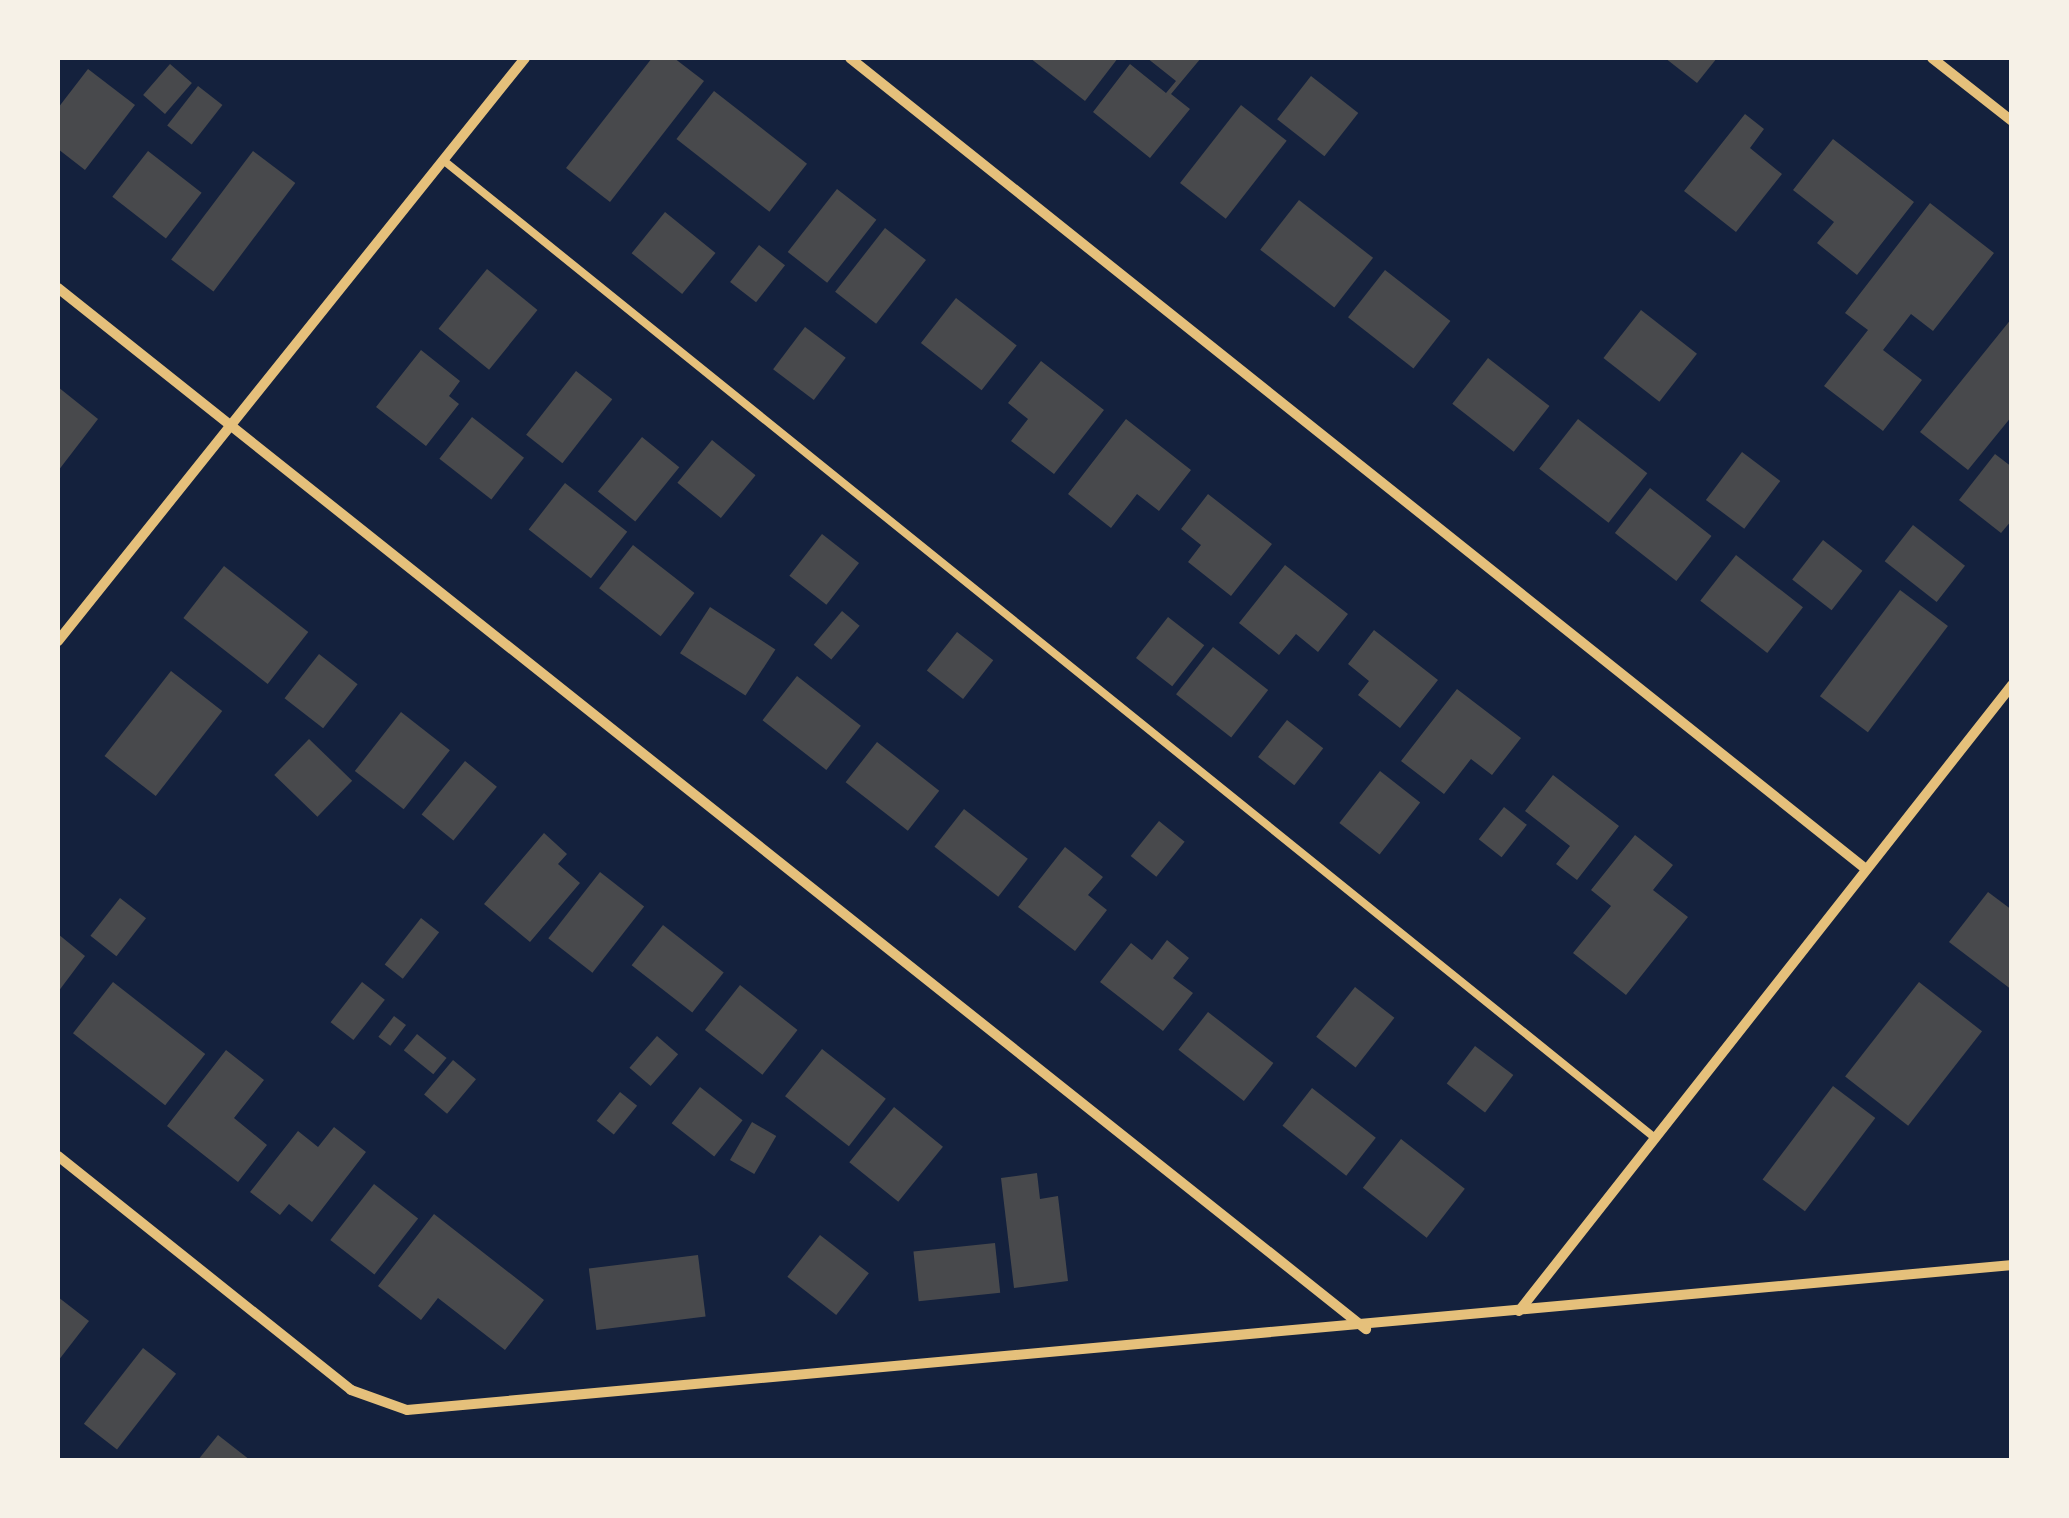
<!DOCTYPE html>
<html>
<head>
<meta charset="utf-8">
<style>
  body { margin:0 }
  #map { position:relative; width:2069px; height:1518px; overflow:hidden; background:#14213d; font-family:"PT Sans Narrow",sans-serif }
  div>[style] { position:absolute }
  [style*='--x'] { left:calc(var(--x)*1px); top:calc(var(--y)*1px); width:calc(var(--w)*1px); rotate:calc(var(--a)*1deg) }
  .building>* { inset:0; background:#48494c; transform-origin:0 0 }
  .service>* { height:8px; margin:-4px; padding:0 4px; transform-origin:4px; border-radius:4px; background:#e5c07b }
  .minor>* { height:10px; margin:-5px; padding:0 5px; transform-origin:5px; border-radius:5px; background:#e5c07b }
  span { translate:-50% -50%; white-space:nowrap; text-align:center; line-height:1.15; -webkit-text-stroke:10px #f6f1e7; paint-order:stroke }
  .frame { position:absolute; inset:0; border:60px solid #f6f1e7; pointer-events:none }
</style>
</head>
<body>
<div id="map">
  <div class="building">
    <i style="clip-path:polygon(652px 58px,674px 58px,704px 81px,610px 202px,566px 168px)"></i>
    <i style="clip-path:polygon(1030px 58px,1118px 58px,1085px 101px)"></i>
    <i style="clip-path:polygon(1147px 58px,1201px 58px,1171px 94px,1190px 109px,1150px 158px,1093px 112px,1130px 64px,1166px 93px,1176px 81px)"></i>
    <i style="clip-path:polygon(1665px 58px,1717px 58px,1697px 83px)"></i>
    <i style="left:170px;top:64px;width:29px;height:41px;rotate:41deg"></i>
    <i style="clip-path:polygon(88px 69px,135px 105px,85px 170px,58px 149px,58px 108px)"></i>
    <i style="left:1311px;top:76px;width:60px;height:55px;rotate:38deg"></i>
    <i style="left:198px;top:86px;width:31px;height:50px;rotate:38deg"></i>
    <i style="left:714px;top:91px;width:118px;height:61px;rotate:38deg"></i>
    <i style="left:1241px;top:105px;width:58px;height:99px;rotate:38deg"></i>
    <i style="clip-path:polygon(1745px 114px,1764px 129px,1750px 148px,1782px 174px,1736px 232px,1684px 191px)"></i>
    <i style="clip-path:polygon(1833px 139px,1914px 202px,1857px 275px,1817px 243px,1834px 222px,1793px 190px)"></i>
    <i style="left:148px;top:151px;width:68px;height:58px;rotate:38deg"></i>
    <i style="left:253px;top:151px;width:53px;height:136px;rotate:37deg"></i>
    <i style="left:837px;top:189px;width:50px;height:80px;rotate:38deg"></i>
    <i style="left:1299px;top:200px;width:94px;height:63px;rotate:38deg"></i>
    <i style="clip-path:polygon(1930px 203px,1994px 253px,1933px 331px,1911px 314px,1883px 350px,1922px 380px,1883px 431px,1824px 386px,1868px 330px,1845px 313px)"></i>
    <i style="left:665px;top:212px;width:65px;height:53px;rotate:39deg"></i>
    <i style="left:885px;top:228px;width:52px;height:81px;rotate:38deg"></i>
    <i style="left:759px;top:245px;width:33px;height:47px;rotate:38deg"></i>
    <i style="left:487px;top:269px;width:65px;height:77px;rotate:39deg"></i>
    <i style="left:1385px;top:270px;width:83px;height:60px;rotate:38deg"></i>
    <i style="left:956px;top:298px;width:77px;height:57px;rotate:38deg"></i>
    <i style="left:1641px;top:310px;width:71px;height:61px;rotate:38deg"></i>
    <i style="clip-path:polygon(2012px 318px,2012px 416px,1968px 470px,1920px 432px)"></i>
    <i style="left:805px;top:327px;width:51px;height:53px;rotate:37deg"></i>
    <i style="clip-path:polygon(421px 350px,460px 381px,449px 396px,459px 404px,426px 446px,376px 407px)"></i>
    <i style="left:1488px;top:358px;width:78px;height:58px;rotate:38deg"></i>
    <i style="clip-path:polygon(1041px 361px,1104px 410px,1054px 474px,1011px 441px,1028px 419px,1008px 403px)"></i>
    <i style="left:576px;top:371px;width:46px;height:81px;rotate:38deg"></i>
    <i style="clip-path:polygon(58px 387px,98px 419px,58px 471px)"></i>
    <i style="left:472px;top:417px;width:66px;height:53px;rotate:38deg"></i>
    <i style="clip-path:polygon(1126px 419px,1191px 470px,1159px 511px,1137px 494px,1111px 528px,1068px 494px)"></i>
    <i style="left:1578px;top:419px;width:88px;height:63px;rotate:38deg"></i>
    <i style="left:642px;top:437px;width:48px;height:70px;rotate:39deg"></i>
    <i style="left:712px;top:440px;width:56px;height:55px;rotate:39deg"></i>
    <i style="left:1742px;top:452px;width:48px;height:60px;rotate:37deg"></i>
    <i style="clip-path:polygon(1995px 454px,2012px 467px,2012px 520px,2001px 533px,1959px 500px)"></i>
    <i style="left:565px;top:483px;width:79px;height:59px;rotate:38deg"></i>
    <i style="left:1650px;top:488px;width:78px;height:57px;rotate:38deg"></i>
    <i style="clip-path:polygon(1208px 494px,1272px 544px,1231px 596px,1188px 562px,1201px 545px,1181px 529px)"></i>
    <i style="left:1913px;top:525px;width:66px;height:46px;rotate:38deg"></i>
    <i style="left:822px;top:534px;width:47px;height:53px;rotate:38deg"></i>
    <i style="left:1823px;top:540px;width:50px;height:50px;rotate:38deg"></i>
    <i style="left:633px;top:545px;width:78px;height:55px;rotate:38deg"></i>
    <i style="left:1736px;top:555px;width:85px;height:58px;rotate:38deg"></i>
    <i style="clip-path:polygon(1285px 565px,1348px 614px,1318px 652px,1296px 634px,1279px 655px,1239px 623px)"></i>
    <i style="left:224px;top:566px;width:107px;height:66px;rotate:38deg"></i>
    <i style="left:1900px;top:590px;width:60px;height:133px;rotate:37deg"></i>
    <i style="left:710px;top:607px;width:78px;height:55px;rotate:33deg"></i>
    <i style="left:842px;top:611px;width:23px;height:44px;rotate:40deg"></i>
    <i style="left:1168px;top:617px;width:46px;height:52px;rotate:38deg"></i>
    <i style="clip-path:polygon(1374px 630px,1438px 680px,1400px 728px,1358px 695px,1369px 681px,1348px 664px)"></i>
    <i style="left:957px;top:632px;width:46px;height:49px;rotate:38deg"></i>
    <i style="left:1213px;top:647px;width:70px;height:60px;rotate:38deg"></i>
    <i style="left:319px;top:654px;width:49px;height:56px;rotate:38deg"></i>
    <i style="left:171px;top:671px;width:65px;height:108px;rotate:38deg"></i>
    <i style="left:797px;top:676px;width:81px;height:56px;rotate:38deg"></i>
    <i style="clip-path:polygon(1457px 689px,1521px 738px,1492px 775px,1471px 759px,1444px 794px,1401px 761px)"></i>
    <i style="left:401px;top:712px;width:62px;height:75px;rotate:38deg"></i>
    <i style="left:1287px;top:720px;width:46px;height:47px;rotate:38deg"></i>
    <i style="left:309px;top:739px;width:60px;height:50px;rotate:44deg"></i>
    <i style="left:877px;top:742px;width:79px;height:51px;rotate:38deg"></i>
    <i style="left:465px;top:761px;width:41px;height:69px;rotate:39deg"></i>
    <i style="left:1380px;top:771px;width:51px;height:66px;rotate:38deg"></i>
    <i style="clip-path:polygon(1553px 775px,1619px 826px,1577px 880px,1556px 864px,1570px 846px,1525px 811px)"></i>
    <i style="left:1504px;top:807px;width:29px;height:41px;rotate:38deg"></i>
    <i style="left:964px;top:809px;width:81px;height:48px;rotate:38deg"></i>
    <i style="left:1159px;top:821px;width:33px;height:45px;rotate:39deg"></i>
    <i style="clip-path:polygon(544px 833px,567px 854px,558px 864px,580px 883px,530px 942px,484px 904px)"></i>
    <i style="clip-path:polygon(1635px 835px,1673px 865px,1653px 890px,1688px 917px,1626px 995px,1573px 953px,1611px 906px,1591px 890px)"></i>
    <i style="clip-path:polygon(1065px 847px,1103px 877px,1088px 895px,1107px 910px,1075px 951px,1018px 907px)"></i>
    <i style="left:600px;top:872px;width:56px;height:84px;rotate:38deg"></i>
    <i style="clip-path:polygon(1988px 892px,2012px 910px,2012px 990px,1949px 942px)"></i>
    <i style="left:120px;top:898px;width:33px;height:48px;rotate:38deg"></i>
    <i style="left:421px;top:918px;width:23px;height:59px;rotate:38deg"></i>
    <i style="left:663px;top:925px;width:77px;height:51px;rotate:38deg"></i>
    <i style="clip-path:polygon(58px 934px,85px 956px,58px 992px)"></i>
    <i style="clip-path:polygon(1167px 940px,1189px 958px,1173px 978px,1193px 993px,1163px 1031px,1100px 982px,1131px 943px,1152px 960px)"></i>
    <i style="left:113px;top:982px;width:117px;height:65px;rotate:38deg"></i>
    <i style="left:362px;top:982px;width:29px;height:51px;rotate:38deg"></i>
    <i style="left:1919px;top:982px;width:80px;height:120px;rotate:38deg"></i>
    <i style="left:740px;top:985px;width:73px;height:57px;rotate:38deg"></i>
    <i style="left:1355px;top:987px;width:50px;height:63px;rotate:38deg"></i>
    <i style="left:1208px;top:1012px;width:83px;height:48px;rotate:38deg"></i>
    <i style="left:394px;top:1016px;width:15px;height:26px;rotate:37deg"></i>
    <i style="left:417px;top:1034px;width:38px;height:21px;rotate:39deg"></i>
    <i style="left:657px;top:1036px;width:28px;height:42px;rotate:41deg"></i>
    <i style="left:1475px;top:1046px;width:48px;height:47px;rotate:37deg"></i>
    <i style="left:822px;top:1049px;width:81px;height:60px;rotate:38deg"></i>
    <i style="clip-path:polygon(226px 1050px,264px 1080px,234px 1118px,267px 1145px,238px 1182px,167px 1126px)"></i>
    <i style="left:453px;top:1060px;width:30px;height:45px;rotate:40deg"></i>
    <i style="left:1833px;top:1086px;width:53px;height:117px;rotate:37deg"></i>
    <i style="left:700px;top:1087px;width:54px;height:46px;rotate:38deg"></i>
    <i style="left:1312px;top:1088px;width:81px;height:48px;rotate:38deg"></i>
    <i style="left:620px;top:1092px;width:22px;height:37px;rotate:39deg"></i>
    <i style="left:894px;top:1107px;width:63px;height:71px;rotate:39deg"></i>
    <i style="left:752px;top:1122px;width:28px;height:44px;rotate:30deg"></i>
    <i style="clip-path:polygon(334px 1127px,366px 1152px,312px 1222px,289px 1204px,280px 1215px,250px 1192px,298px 1131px,318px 1147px)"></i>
    <i style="left:1401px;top:1139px;width:81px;height:62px;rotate:38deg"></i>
    <i style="clip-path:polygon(1037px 1173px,1040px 1199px,1058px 1196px,1068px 1281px,1014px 1288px,1001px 1178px)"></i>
    <i style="left:374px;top:1184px;width:56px;height:71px;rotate:38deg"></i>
    <i style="clip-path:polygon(434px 1214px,544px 1300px,505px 1350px,438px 1298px,421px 1320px,378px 1286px)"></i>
    <i style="left:820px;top:1235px;width:62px;height:53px;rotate:38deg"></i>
    <i style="left:995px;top:1243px;width:50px;height:82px;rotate:84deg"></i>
    <i style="left:698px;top:1255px;width:62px;height:110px;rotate:83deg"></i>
    <i style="clip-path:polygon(58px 1297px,89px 1321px,58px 1361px)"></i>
    <i style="left:143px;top:1348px;width:42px;height:96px;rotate:38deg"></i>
    <i style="clip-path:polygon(218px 1435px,250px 1460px,198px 1460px)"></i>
  </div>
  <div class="service">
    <i style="--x:443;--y:160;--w:1557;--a:38.9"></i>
  </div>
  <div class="minor">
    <i style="--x:850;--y:58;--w:1300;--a:38.6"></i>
    <i style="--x:1932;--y:58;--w:102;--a:38.2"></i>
    <i style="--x:58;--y:288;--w:1672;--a:38.52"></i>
    <i style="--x:58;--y:641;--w:747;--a:-51.3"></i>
    <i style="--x:58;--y:1156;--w:375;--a:38.6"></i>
    <i style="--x:351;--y:1390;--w:59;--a:19.7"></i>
    <i style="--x:407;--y:1410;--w:1612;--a:-5.16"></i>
    <i style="--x:1519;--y:1311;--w:797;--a:-51.78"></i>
  </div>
  <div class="frame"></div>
</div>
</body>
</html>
